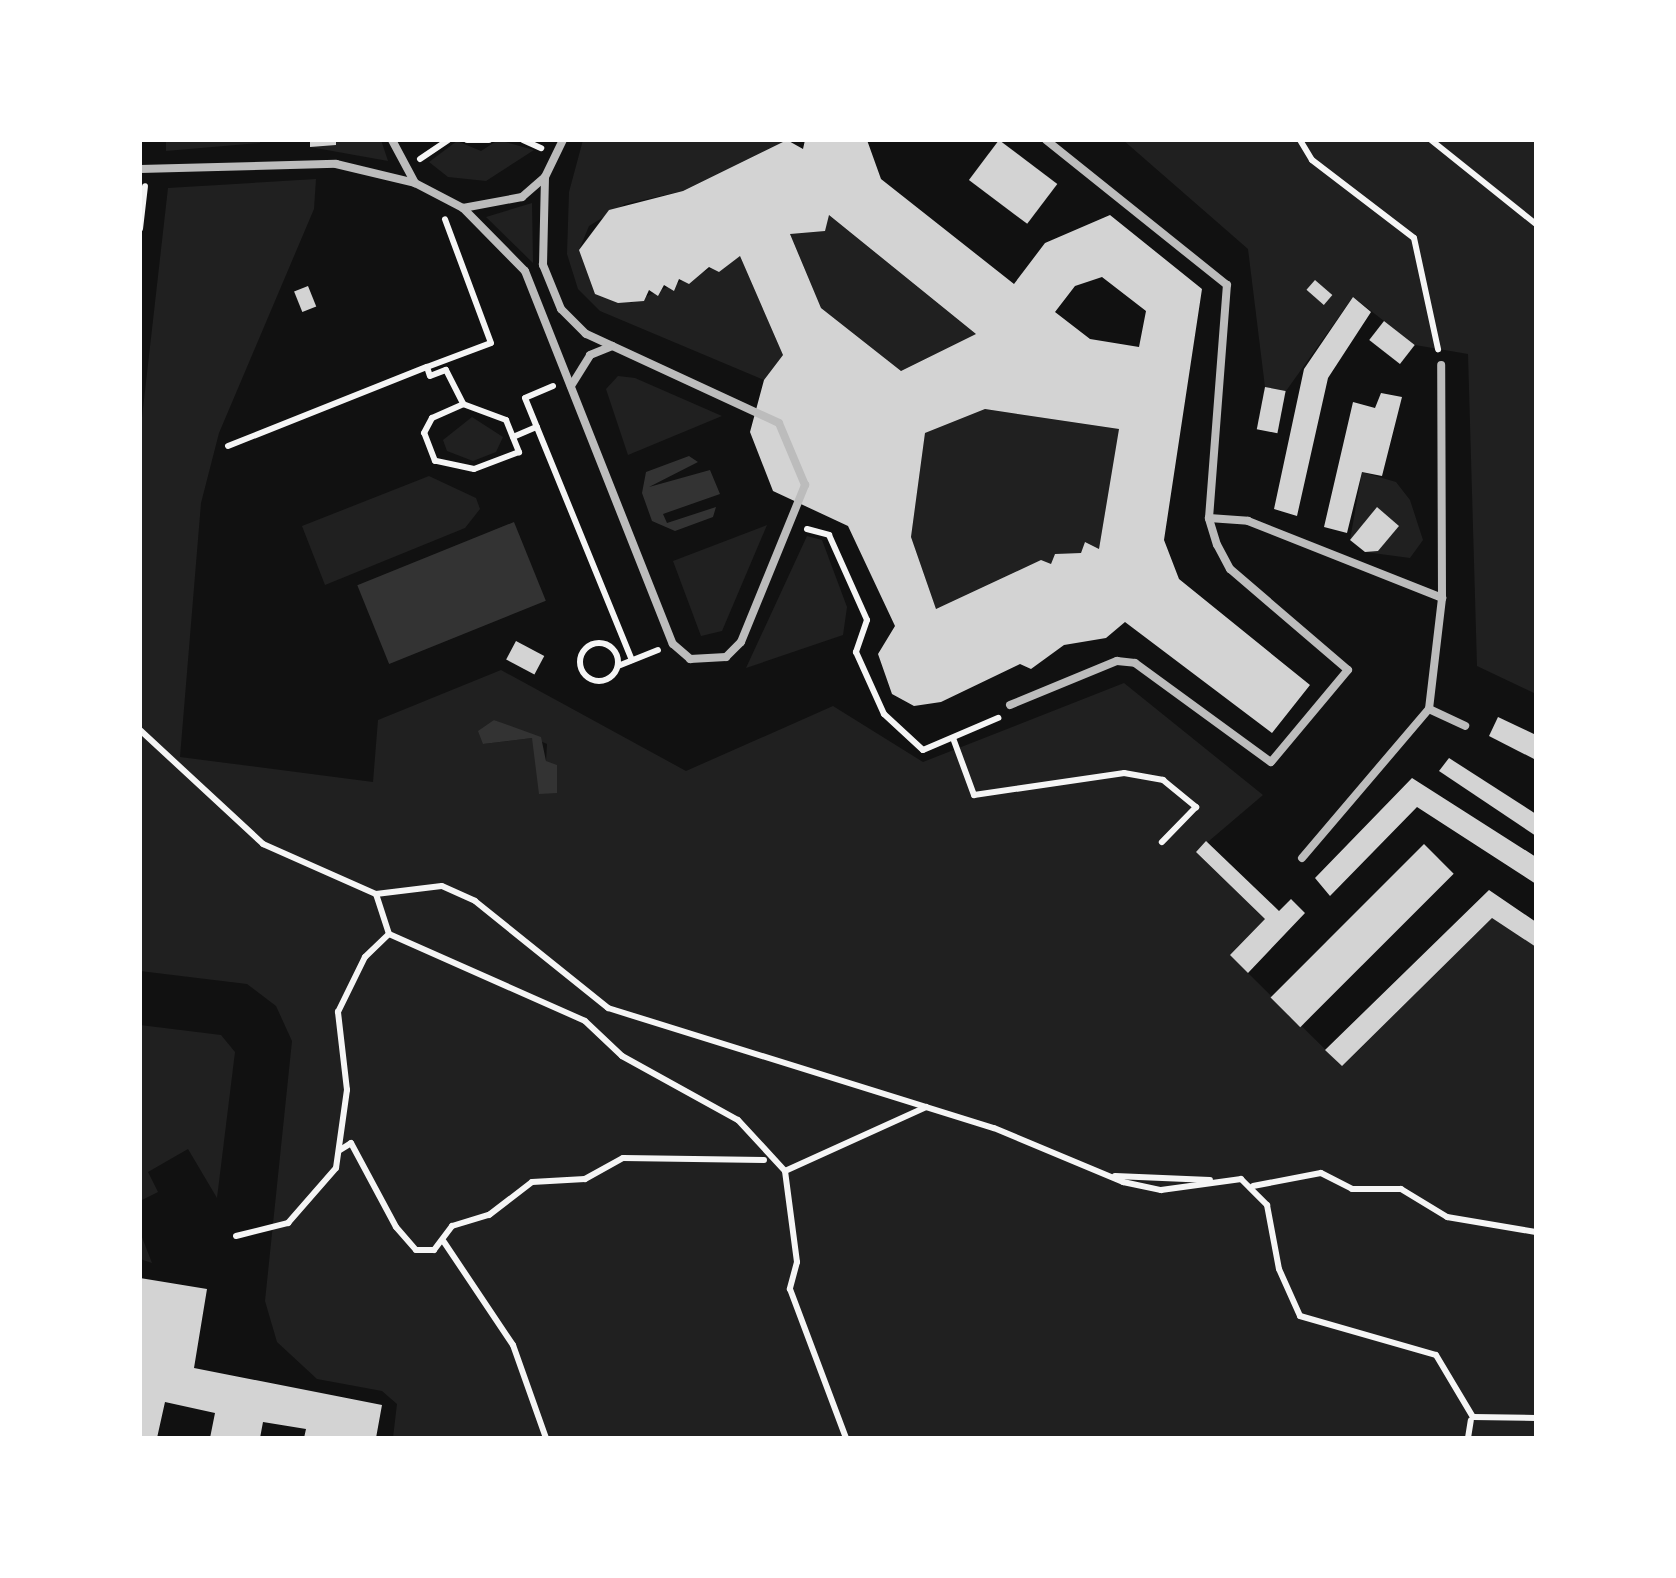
<!DOCTYPE html>
<html>
<head>
<meta charset="utf-8">
<style>
  body { margin:0 }
  #map { position:relative; width:1676px; height:1578px; overflow:hidden; background:#111; font-family:"Space Grotesk",sans-serif }
  div>[style] { position:absolute }
  [style*='--x'] { left:calc(var(--x)*1px); top:calc(var(--y)*1px); width:calc(var(--w)*1px); rotate:calc(var(--a)*1deg) }
  .green>* { inset:0; background:#202020 }
  .water>* { inset:0; background:#333; transform-origin:0 0 }
  .building>* { inset:0; background:#d3d3d3; transform-origin:0 0 }
  .path>* { height:6px; margin:-3px; padding:0 3px; transform-origin:3px; border-radius:3px; background:#f5f5f5 }
  .path>.ring { margin:-3px; padding:0; box-sizing:content-box; background:none; border:6px solid #f5f5f5; border-radius:50% }
  .service>* { height:8px; margin:-4px; padding:0 4px; transform-origin:4px; border-radius:4px; background:#bcbcbc }
  span { translate:-50% -50%; white-space:nowrap; text-align:center; line-height:1.15; -webkit-text-stroke:10px #fff; paint-order:stroke }
  .frame { position:absolute; inset:0; border:142px solid #fff; pointer-events:none }
</style>
</head>
<body>
<div id="map">
  <div class="green">
    <i style="clip-path:polygon(166px 140px,260px 140px,260px 143px,166px 151px)"></i>
    <i style="clip-path:polygon(381px 140px,388px 161px,310px 147px,336px 141px)"></i>
    <i style="clip-path:polygon(498px 140px,534px 150px,486px 181px,448px 177px,429px 162px,457px 141px,481px 151px)"></i>
    <i style="clip-path:polygon(583px 140px,787px 140px,683px 191px,625px 204px,589px 226px,579px 250px,631px 303px,740px 256px,783px 355px,764px 380px,600px 311px,578px 289px,567px 254px,569px 192px)"></i>
    <i style="clip-path:polygon(1123px 140px,1536px 140px,1536px 694px,1477px 666px,1468px 354px,1415px 345px,1353px 297px,1286px 391px,1265px 387px,1248px 249px)"></i>
    <i style="clip-path:polygon(evenodd,316px 179px,314px 209px,219px 433px,201px 503px,180px 757px,373px 782px,378px 720px,501px 670px,686px 771px,833px 706px,923px 762px,1124px 683px,1263px 795px,1196px 852px,1265px 919px,1248px 973px,1341px 1065px,1492px 918px,1536px 947px,1536px 1438px,393px 1438px,397px 1404px,382px 1391px,317px 1379px,277px 1342px,265px 1301px,292px 1041px,276px 1006px,247px 984px,140px 971px,140px 435px,168px 188px,316px 179px,494px 720px,547px 744px,546px 761px,532px 738px,483px 744px,494px 720px)"></i>
    <i style="clip-path:polygon(532px 203px,533px 263px,486px 217px)"></i>
    <i style="clip-path:polygon(829px 215px,976px 334px,901px 371px,821px 308px,790px 234px)"></i>
    <i style="clip-path:polygon(618px 376px,635px 378px,722px 416px,628px 455px,606px 389px)"></i>
    <i style="clip-path:polygon(985px 409px,1119px 429px,1099px 549px,1085px 543px,1081px 553px,1055px 554px,1051px 564px,936px 609px,911px 537px,925px 433px)"></i>
    <i style="clip-path:polygon(472px 417px,503px 437px,496px 452px,473px 461px,447px 451px,443px 440px)"></i>
    <i style="clip-path:polygon(1362px 472px,1396px 482px,1410px 500px,1423px 540px,1410px 558px,1365px 552px,1378px 551px,1399px 526px,1377px 507px,1350px 540px)"></i>
    <i style="clip-path:polygon(429px 476px,476px 498px,480px 509px,465px 528px,325px 585px,302px 526px)"></i>
    <i style="clip-path:polygon(767px 525px,722px 631px,701px 636px,673px 561px)"></i>
    <i style="clip-path:polygon(807px 536px,822px 540px,847px 607px,843px 635px,746px 668px)"></i>
    <i style="clip-path:polygon(140px 1025px,221px 1035px,235px 1052px,217px 1198px,188px 1149px,148px 1172px,158px 1192px,140px 1201px,140px 1232px,152px 1263px,140px 1259px)"></i>
  </div>
  <div class="water">
    <i style="clip-path:polygon(689px 456px,698px 462px,649px 487px,710px 470px,720px 494px,663px 514px,667px 523px,716px 507px,713px 517px,675px 531px,652px 521px,642px 493px,646px 472px)"></i>
    <i style="left:514px;top:522px;width:85px;height:169px;rotate:68deg"></i>
    <i style="clip-path:polygon(494px 720px,541px 737px,546px 761px,557px 765px,557px 793px,539px 794px,532px 738px,483px 744px,478px 731px)"></i>
  </div>
  <div class="building">
    <i style="clip-path:polygon(310px 140px,336px 140px,336px 145px,310px 147px)"></i>
    <i style="clip-path:polygon(evenodd,787px 140px,803px 149px,805px 140px,867px 140px,881px 179px,1014px 284px,1045px 243px,1110px 215px,1202px 289px,1164px 540px,1179px 579px,1310px 685px,1272px 733px,1125px 622px,1106px 638px,1064px 645px,1031px 669px,1020px 664px,941px 702px,914px 706px,892px 694px,878px 654px,895px 626px,848px 526px,773px 491px,750px 432px,764px 380px,783px 355px,740px 256px,719px 272px,709px 267px,689px 284px,679px 279px,674px 291px,664px 285px,658px 296px,649px 290px,644px 301px,618px 303px,595px 294px,579px 250px,609px 210px,683px 191px,787px 140px,829px 215px,976px 334px,901px 371px,821px 308px,790px 234px,825px 231px,829px 215px,787px 140px,1102px 277px,1146px 311px,1139px 347px,1090px 339px,1055px 312px,1075px 286px,1102px 277px,787px 140px,985px 409px,1119px 429px,1099px 549px,1085px 542px,1081px 553px,1055px 554px,1051px 564px,1041px 560px,936px 609px,911px 537px,925px 433px,985px 409px)"></i>
    <i style="left:999px;top:140px;width:73px;height:50px;rotate:37deg"></i>
    <i style="left:1315px;top:280px;width:23px;height:13px;rotate:41deg"></i>
    <i style="left:308px;top:286px;width:22px;height:15px;rotate:68deg"></i>
    <i style="clip-path:polygon(1353px 297px,1371px 312px,1328px 378px,1297px 516px,1274px 509px,1304px 369px)"></i>
    <i style="left:1384px;top:321px;width:39px;height:24px;rotate:38deg"></i>
    <i style="left:1265px;top:387px;width:21px;height:43px;rotate:11deg"></i>
    <i style="clip-path:polygon(1381px 393px,1402px 397px,1382px 476px,1362px 472px,1347px 533px,1324px 527px,1353px 402px,1375px 408px)"></i>
    <i style="clip-path:polygon(1377px 507px,1399px 526px,1378px 551px,1365px 552px,1350px 540px)"></i>
    <i style="left:516px;top:641px;width:32px;height:21px;rotate:28deg"></i>
    <i style="clip-path:polygon(1498px 717px,1536px 735px,1536px 760px,1489px 736px)"></i>
    <i style="clip-path:polygon(1449px 758px,1536px 814px,1536px 836px,1439px 771px)"></i>
    <i style="clip-path:polygon(1412px 778px,1536px 857px,1536px 884px,1417px 807px,1330px 896px,1315px 878px)"></i>
    <i style="clip-path:polygon(1206px 841px,1279px 911px,1291px 899px,1305px 913px,1248px 973px,1230px 955px,1265px 919px,1196px 852px)"></i>
    <i style="left:1424px;top:844px;width:42px;height:217px;rotate:45deg"></i>
    <i style="clip-path:polygon(1489px 890px,1536px 922px,1536px 947px,1492px 918px,1342px 1066px,1325px 1050px)"></i>
    <i style="clip-path:polygon(140px 1278px,207px 1289px,194px 1368px,382px 1405px,376px 1438px,304px 1438px,306px 1429px,263px 1422px,260px 1438px,210px 1438px,215px 1413px,165px 1402px,157px 1438px,140px 1438px)"></i>
  </div>
  <div class="path">
    <i style="--x:467;--y:140;--w:22;--a:0"></i>
    <i style="--x:523;--y:140;--w:20;--a:24"></i>
    <i style="--x:1300;--y:140;--w:23;--a:59"></i>
    <i style="--x:1312;--y:160;--w:128;--a:37.4"></i>
    <i style="--x:1414;--y:238;--w:114;--a:77.8"></i>
    <i style="--x:1431;--y:140;--w:134;--a:38.7"></i>
    <i style="--x:420;--y:159;--w:34;--a:-34"></i>
    <i style="--x:140;--y:229;--w:43;--a:-83.4"></i>
    <i style="--x:427;--y:367;--w:68;--a:-20.6"></i>
    <i style="--x:491;--y:343;--w:132;--a:-110.4"></i>
    <i style="--x:553;--y:386;--w:30;--a:157"></i>
    <i style="--x:525;--y:398;--w:283;--a:67.8"></i>
    <i style="--x:463;--y:404;--w:46;--a:20.4"></i>
    <i style="--x:506;--y:420;--w:35;--a:68"></i>
    <i style="--x:519;--y:452;--w:48;--a:159.3"></i>
    <i style="--x:474;--y:469;--w:40;--a:-168"></i>
    <i style="--x:435;--y:461;--w:30;--a:-111"></i>
    <i style="--x:424;--y:433;--w:17;--a:-62"></i>
    <i style="--x:432;--y:418;--w:34;--a:-24"></i>
    <i style="--x:513;--y:437;--w:26;--a:-23"></i>
    <i style="--x:228;--y:446;--w:214;--a:-21.7"></i>
    <i style="--x:427;--y:367;--w:9;--a:72"></i>
    <i style="--x:430;--y:376;--w:17;--a:-21"></i>
    <i style="--x:446;--y:370;--w:38;--a:63"></i>
    <i style="--x:807;--y:529;--w:23;--a:15"></i>
    <i style="--x:829;--y:535;--w:93;--a:65.9"></i>
    <i style="--x:867;--y:620;--w:34;--a:109"></i>
    <i style="--x:856;--y:652;--w:68;--a:65.7"></i>
    <i style="--x:884;--y:714;--w:53;--a:42.7"></i>
    <i style="--x:923;--y:750;--w:82;--a:-23.1"></i>
    <i class="ring" style="left:580px;top:643px;width:32px;height:32px"></i>
    <i style="--x:618;--y:666;--w:43;--a:-21.8"></i>
    <i style="--x:140;--y:730;--w:168;--a:42.8"></i>
    <i style="--x:263;--y:844;--w:124;--a:23.9"></i>
    <i style="--x:376;--y:894;--w:66;--a:-6.9"></i>
    <i style="--x:442;--y:886;--w:36;--a:24"></i>
    <i style="--x:475;--y:901;--w:171;--a:38.8"></i>
    <i style="--x:608;--y:1008;--w:404;--a:17.3"></i>
    <i style="--x:994;--y:1128;--w:140;--a:22.7"></i>
    <i style="--x:1123;--y:1182;--w:39;--a:12"></i>
    <i style="--x:1161;--y:1190;--w:81;--a:-7.8"></i>
    <i style="--x:1241;--y:1179;--w:37;--a:45"></i>
    <i style="--x:1267;--y:1205;--w:65;--a:79.4"></i>
    <i style="--x:1279;--y:1269;--w:51;--a:65.9"></i>
    <i style="--x:1300;--y:1316;--w:141;--a:16"></i>
    <i style="--x:1436;--y:1355;--w:72;--a:59.2"></i>
    <i style="--x:1473;--y:1417;--w:63;--a:0.9"></i>
    <i style="--x:953;--y:738;--w:61;--a:69.8"></i>
    <i style="--x:974;--y:795;--w:152;--a:-8.3"></i>
    <i style="--x:1124;--y:773;--w:40;--a:10"></i>
    <i style="--x:1163;--y:780;--w:43;--a:39.3"></i>
    <i style="--x:1196;--y:807;--w:49;--a:134.2"></i>
    <i style="--x:376;--y:894;--w:42;--a:72"></i>
    <i style="--x:389;--y:934;--w:214;--a:23.9"></i>
    <i style="--x:585;--y:1021;--w:51;--a:43.4"></i>
    <i style="--x:622;--y:1056;--w:132;--a:28.9"></i>
    <i style="--x:738;--y:1120;--w:69;--a:47.3"></i>
    <i style="--x:785;--y:1171;--w:155;--a:-24.4"></i>
    <i style="--x:340;--y:1150;--w:13;--a:-32"></i>
    <i style="--x:351;--y:1143;--w:95;--a:61.8"></i>
    <i style="--x:396;--y:1227;--w:30;--a:49"></i>
    <i style="--x:416;--y:1250;--w:18;--a:0"></i>
    <i style="--x:434;--y:1250;--w:30;--a:-53"></i>
    <i style="--x:452;--y:1226;--w:39;--a:-17"></i>
    <i style="--x:489;--y:1215;--w:54;--a:-37.5"></i>
    <i style="--x:532;--y:1182;--w:53;--a:-3.2"></i>
    <i style="--x:585;--y:1179;--w:43;--a:-28.9"></i>
    <i style="--x:623;--y:1158;--w:141;--a:0.8"></i>
    <i style="--x:785;--y:1171;--w:92;--a:82.5"></i>
    <i style="--x:797;--y:1262;--w:28;--a:105"></i>
    <i style="--x:790;--y:1289;--w:159;--a:69.4"></i>
    <i style="--x:1115;--y:1176;--w:95;--a:2.4"></i>
    <i style="--x:1253;--y:1186;--w:69;--a:-10.8"></i>
    <i style="--x:1321;--y:1173;--w:35;--a:27"></i>
    <i style="--x:1352;--y:1189;--w:49;--a:0"></i>
    <i style="--x:1401;--y:1189;--w:54;--a:31.3"></i>
    <i style="--x:1447;--y:1217;--w:90;--a:9.6"></i>
    <i style="--x:236;--y:1236;--w:54;--a:-14"></i>
    <i style="--x:288;--y:1223;--w:73;--a:-48.9"></i>
    <i style="--x:336;--y:1168;--w:79;--a:-82"></i>
    <i style="--x:347;--y:1090;--w:79;--a:-96.6"></i>
    <i style="--x:338;--y:1012;--w:61;--a:-63.9"></i>
    <i style="--x:365;--y:957;--w:33;--a:-44"></i>
    <i style="--x:444;--y:1242;--w:124;--a:56.2"></i>
    <i style="--x:513;--y:1345;--w:99;--a:70.5"></i>
    <i style="--x:1468;--y:1438;--w:18;--a:-81"></i>
  </div>
  <div class="service">
    <i style="--x:392;--y:140;--w:49;--a:61.9"></i>
    <i style="--x:415;--y:183;--w:54;--a:27.5"></i>
    <i style="--x:463;--y:208;--w:60;--a:-10.6"></i>
    <i style="--x:522;--y:197;--w:30;--a:-41"></i>
    <i style="--x:545;--y:177;--w:41;--a:-64.1"></i>
    <i style="--x:140;--y:169;--w:196;--a:-1.5"></i>
    <i style="--x:336;--y:164;--w:81;--a:13.5"></i>
    <i style="--x:463;--y:208;--w:88;--a:45.5"></i>
    <i style="--x:525;--y:271;--w:401;--a:68.4"></i>
    <i style="--x:673;--y:644;--w:23;--a:41"></i>
    <i style="--x:690;--y:659;--w:36;--a:-3"></i>
    <i style="--x:726;--y:657;--w:21;--a:-45"></i>
    <i style="--x:741;--y:642;--w:170;--a:-67.8"></i>
    <i style="--x:805;--y:485;--w:67;--a:-112.8"></i>
    <i style="--x:779;--y:423;--w:213;--a:-155.2"></i>
    <i style="--x:586;--y:334;--w:35;--a:-135"></i>
    <i style="--x:561;--y:309;--w:48;--a:-112.2"></i>
    <i style="--x:543;--y:265;--w:88;--a:-88.7"></i>
    <i style="--x:571;--y:386;--w:36;--a:-58"></i>
    <i style="--x:590;--y:355;--w:24;--a:-22"></i>
    <i style="--x:1209;--y:518;--w:39;--a:4"></i>
    <i style="--x:1248;--y:521;--w:209;--a:21.6"></i>
    <i style="--x:1442;--y:598;--w:233;--a:-90.2"></i>
    <i style="--x:1010;--y:705;--w:116;--a:-22.4"></i>
    <i style="--x:1117;--y:661;--w:18;--a:6"></i>
    <i style="--x:1135;--y:663;--w:168;--a:36.1"></i>
    <i style="--x:1271;--y:762;--w:120;--a:-50.1"></i>
    <i style="--x:1348;--y:670;--w:155;--a:-139.4"></i>
    <i style="--x:1230;--y:569;--w:27;--a:-118"></i>
    <i style="--x:1217;--y:545;--w:28;--a:-107"></i>
    <i style="--x:1209;--y:518;--w:234;--a:-85.6"></i>
    <i style="--x:1227;--y:285;--w:232;--a:-141.3"></i>
    <i style="--x:1429;--y:709;--w:40;--a:25"></i>
    <i style="--x:1302;--y:858;--w:196;--a:-49.6"></i>
    <i style="--x:1429;--y:709;--w:112;--a:-83.3"></i>
  </div>
  <div class="frame"></div>
</div>
</body>
</html>
